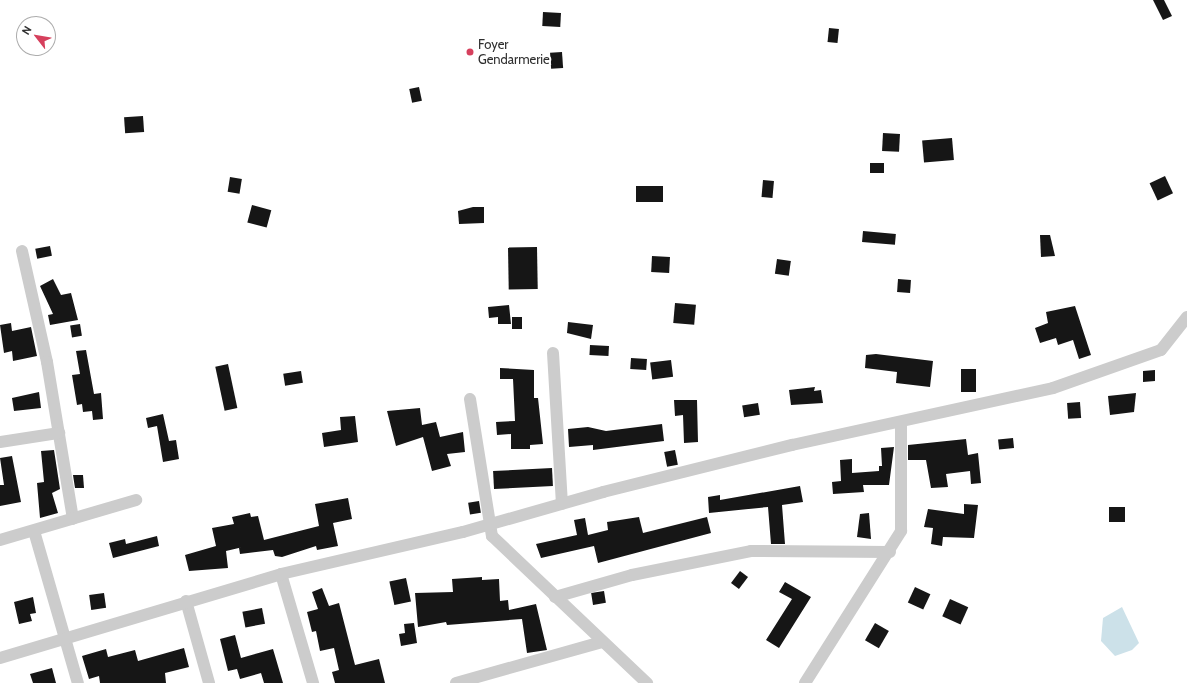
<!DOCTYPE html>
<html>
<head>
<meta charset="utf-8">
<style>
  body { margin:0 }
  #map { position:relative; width:1187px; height:683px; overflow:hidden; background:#fff; font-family:Cabin,sans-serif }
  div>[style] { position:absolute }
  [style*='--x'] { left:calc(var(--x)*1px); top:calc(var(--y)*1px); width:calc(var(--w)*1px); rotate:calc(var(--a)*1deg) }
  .water>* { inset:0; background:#cce1e9 }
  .building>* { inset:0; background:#161616; transform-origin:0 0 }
  .minor>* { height:12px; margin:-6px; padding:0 6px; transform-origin:6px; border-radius:6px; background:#ccc }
  .dots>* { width:11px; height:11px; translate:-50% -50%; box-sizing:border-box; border:2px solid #fff; border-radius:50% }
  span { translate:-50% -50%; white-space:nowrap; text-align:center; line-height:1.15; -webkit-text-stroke:4px #fff; paint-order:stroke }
  .poi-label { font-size:13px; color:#2f2f2f }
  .left { translate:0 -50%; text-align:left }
  .north { position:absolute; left:16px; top:16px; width:40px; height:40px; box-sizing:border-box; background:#fff; border:1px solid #acacac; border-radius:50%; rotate:301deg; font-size:11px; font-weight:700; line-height:16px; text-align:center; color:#2f2f2f }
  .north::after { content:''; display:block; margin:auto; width:14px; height:18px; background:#d6405d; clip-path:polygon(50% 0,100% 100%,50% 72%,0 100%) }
</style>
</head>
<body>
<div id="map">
  <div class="water">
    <i style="clip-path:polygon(1122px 607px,1139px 643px,1132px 650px,1115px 656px,1101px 641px,1103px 618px)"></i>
  </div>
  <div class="building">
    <i style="clip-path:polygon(1153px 0,1164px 0,1172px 16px,1163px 20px)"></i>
    <i style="left:543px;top:12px;width:18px;height:14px;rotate:3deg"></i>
    <i style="left:829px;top:28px;width:10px;height:14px;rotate:6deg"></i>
    <i style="left:562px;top:52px;width:16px;height:12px;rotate:86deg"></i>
    <i style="left:419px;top:87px;width:14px;height:10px;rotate:78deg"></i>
    <i style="left:143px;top:116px;width:16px;height:19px;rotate:86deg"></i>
    <i style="left:883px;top:133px;width:17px;height:18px;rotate:3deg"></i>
    <i style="left:952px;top:138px;width:22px;height:30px;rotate:85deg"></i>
    <i style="left:870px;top:163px;width:14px;height:10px"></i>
    <i style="left:1165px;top:176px;width:19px;height:17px;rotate:65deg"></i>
    <i style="left:230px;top:177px;width:12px;height:15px;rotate:9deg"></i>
    <i style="left:763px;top:180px;width:11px;height:17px;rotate:5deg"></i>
    <i style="left:663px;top:186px;width:16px;height:27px;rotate:90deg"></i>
    <i style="left:252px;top:205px;width:20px;height:18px;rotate:15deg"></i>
    <i style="clip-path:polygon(473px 207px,484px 207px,484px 223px,459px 224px,458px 211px)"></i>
    <i style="left:863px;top:231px;width:33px;height:11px;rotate:5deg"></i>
    <i style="clip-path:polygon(1040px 235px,1050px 235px,1055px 256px,1041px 257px)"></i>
    <i style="left:50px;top:246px;width:10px;height:15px;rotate:79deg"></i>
    <i style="left:537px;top:247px;width:42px;height:29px;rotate:89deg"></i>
    <i style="left:652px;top:256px;width:18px;height:16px;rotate:3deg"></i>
    <i style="left:777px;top:259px;width:14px;height:15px;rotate:8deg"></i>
    <i style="clip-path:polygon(53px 279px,61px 295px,71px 293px,78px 320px,50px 325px,48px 315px,53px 314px,40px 286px)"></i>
    <i style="left:898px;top:279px;width:13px;height:13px;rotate:4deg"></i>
    <i style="left:675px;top:303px;width:21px;height:20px;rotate:5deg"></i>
    <i style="clip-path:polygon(509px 305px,511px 324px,498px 324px,498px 317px,489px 318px,488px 307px)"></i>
    <i style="clip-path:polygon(1075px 306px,1091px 355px,1079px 359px,1073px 340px,1058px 345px,1056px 338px,1040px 343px,1035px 328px,1048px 323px,1046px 312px)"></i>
    <i style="left:512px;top:317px;width:10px;height:12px"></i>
    <i style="clip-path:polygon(568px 322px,593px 325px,591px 339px,567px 333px)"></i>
    <i style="clip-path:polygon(11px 323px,12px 331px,31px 327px,37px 356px,13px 361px,12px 351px,4px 353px,0 325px)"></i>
    <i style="left:80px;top:324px;width:12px;height:10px;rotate:81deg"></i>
    <i style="left:590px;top:345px;width:19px;height:10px;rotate:3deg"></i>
    <i style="clip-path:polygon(86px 350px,94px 394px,101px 393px,103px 419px,93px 420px,92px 411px,83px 412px,82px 404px,77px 405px,72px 375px,80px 374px,76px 351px)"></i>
    <i style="clip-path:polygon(876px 354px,933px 361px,930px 387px,896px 383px,897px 372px,865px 368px,866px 355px)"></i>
    <i style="left:631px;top:358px;width:16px;height:11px;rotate:4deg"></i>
    <i style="left:671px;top:360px;width:17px;height:21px;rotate:83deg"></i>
    <i style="left:228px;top:364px;width:45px;height:13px;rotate:78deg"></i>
    <i style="clip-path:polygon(500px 368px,534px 370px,534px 398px,538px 398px,543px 444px,530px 445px,530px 449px,511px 449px,511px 434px,497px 435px,496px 422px,515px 421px,513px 379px,500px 379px)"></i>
    <i style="left:961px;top:369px;width:15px;height:23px"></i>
    <i style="clip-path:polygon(1155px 370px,1155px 381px,1143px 382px,1143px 371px)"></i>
    <i style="left:301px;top:371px;width:12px;height:18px;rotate:81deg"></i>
    <i style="clip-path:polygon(815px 387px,814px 391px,821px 390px,823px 403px,791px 405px,789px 390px)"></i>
    <i style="clip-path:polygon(39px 392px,41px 408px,14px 411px,12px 398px)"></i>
    <i style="clip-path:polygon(1136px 393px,1134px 412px,1110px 415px,1108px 396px)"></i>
    <i style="clip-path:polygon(674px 400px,697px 400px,698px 442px,684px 443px,683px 415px,675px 416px)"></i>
    <i style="left:1080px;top:402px;width:16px;height:13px;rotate:86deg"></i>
    <i style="left:758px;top:403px;width:12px;height:16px;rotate:81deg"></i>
    <i style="clip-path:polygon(420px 408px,422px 425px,436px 422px,440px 437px,463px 432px,465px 452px,447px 454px,451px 466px,432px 471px,423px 437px,396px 446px,387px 411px)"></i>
    <i style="clip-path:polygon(163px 414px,169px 441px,176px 440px,179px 459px,163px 462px,157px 426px,148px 428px,146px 418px)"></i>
    <i style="clip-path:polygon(355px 416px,358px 442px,324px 447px,322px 433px,341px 430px,340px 417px)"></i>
    <i style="clip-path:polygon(662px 424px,664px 441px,593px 450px,593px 445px,569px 447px,568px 429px,588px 427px,606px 431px)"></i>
    <i style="left:1013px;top:438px;width:10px;height:15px;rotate:84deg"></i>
    <i style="clip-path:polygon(966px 439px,968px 455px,978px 453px,981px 483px,971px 484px,970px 471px,946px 474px,948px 487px,931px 488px,926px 460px,908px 460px,908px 445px)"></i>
    <i style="clip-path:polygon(894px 447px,889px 485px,863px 485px,864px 492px,833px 494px,832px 482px,841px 481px,840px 460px,852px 459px,852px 473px,879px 471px,879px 466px,882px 466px,881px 448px)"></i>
    <i style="clip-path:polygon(54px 450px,60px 489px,52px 493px,58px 513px,40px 518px,37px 483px,44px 482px,41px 451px)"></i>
    <i style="left:675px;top:450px;width:15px;height:11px;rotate:79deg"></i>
    <i style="clip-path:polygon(12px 456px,21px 502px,0 506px,0 485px,4px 485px,0 458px)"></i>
    <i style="left:552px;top:468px;width:18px;height:59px;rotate:87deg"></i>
    <i style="clip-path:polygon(73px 475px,83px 475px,84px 488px,75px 488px)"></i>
    <i style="clip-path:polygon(800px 486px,803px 502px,782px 505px,785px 544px,771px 544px,768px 507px,709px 513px,708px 497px,720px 495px,720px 500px)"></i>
    <i style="clip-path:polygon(348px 498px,352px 519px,333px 523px,338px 546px,317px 550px,316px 546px,282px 557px,275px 556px,273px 550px,240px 554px,239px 548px,243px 547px,226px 551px,228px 568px,189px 571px,185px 555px,216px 546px,212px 528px,234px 524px,232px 517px,250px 513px,251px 517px,258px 516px,264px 540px,319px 526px,315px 504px)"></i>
    <i style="left:479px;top:501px;width:12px;height:11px;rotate:81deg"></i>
    <i style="clip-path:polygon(964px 504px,978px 505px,974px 538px,943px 537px,942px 546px,931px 544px,933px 528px,924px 527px,928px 509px,964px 514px)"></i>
    <i style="left:1109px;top:507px;width:16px;height:15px"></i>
    <i style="clip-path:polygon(869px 513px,871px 539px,857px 537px,860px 514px)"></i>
    <i style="clip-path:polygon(639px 517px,643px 533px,707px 517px,711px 533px,598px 563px,594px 546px,541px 558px,536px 544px,577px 535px,574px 520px,585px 518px,588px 535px,608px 530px,607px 522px)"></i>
    <i style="clip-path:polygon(157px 536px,159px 546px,113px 558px,109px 543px,125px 539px,126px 544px)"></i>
    <i style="left:740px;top:571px;width:10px;height:15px;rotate:37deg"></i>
    <i style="clip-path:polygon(482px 577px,482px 580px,499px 579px,500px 601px,508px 600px,509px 610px,536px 604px,547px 650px,527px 653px,522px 619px,447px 625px,446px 622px,418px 627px,415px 593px,453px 592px,452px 579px)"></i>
    <i style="left:406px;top:578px;width:24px;height:17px;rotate:78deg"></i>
    <i style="clip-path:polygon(785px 582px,811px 597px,779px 648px,766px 640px,792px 599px,779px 592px)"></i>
    <i style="left:915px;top:587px;width:17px;height:17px;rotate:25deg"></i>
    <i style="clip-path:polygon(322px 588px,329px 606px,339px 603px,355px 665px,379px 659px,385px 683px,335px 683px,332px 672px,339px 670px,334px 648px,320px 651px,316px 631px,312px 632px,307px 612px,318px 609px,312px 592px)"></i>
    <i style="left:604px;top:591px;width:12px;height:13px;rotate:81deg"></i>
    <i style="left:104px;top:593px;width:15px;height:15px;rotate:82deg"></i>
    <i style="clip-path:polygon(33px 597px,36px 613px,30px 614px,32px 621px,19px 624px,14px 602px)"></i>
    <i style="left:950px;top:599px;width:20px;height:19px;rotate:24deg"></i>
    <i style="left:262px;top:608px;width:16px;height:20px;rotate:79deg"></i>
    <i style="clip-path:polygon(414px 623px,417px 643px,401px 646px,399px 634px,405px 633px,404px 624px)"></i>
    <i style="left:875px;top:623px;width:16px;height:20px;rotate:30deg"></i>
    <i style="clip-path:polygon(235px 635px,241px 658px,273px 649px,283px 683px,264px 683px,261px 673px,240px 679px,237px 669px,228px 671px,220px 639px)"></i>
    <i style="clip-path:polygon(184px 648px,189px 667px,165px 673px,166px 683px,100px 683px,99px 676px,89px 679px,82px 656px,106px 649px,108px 657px,135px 650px,138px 661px)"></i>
    <i style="clip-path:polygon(52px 668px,56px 683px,33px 683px,30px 674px)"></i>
  </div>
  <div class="minor">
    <i style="--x:22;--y:251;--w:114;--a:77.3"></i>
    <i style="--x:47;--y:362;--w:159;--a:80.6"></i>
    <i style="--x:553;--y:353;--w:151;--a:86.6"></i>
    <i style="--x:470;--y:399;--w:139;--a:80.9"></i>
    <i style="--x:492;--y:536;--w:214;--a:43.5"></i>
    <i style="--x:0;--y:442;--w:60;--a:-8.7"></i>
    <i style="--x:34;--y:531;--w:158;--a:73.9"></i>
    <i style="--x:0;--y:540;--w:142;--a:-16.4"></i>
    <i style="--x:281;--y:574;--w:114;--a:73.6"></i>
    <i style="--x:555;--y:597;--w:80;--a:-15.9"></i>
    <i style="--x:632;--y:575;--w:121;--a:-11.4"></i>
    <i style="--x:751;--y:551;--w:139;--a:0.4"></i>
    <i style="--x:186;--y:601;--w:85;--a:74.3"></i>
    <i style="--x:0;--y:658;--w:293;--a:-16.6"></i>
    <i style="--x:281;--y:574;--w:187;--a:-13"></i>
    <i style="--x:463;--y:532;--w:146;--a:-15.9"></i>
    <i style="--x:603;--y:492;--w:195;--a:-14"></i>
    <i style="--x:792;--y:445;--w:267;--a:-12.3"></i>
    <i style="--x:1053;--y:388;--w:114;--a:-19.4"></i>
    <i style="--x:1161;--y:350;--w:42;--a:-51.8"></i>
    <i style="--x:456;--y:683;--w:152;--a:-15.7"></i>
    <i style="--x:805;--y:683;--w:180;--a:-57.7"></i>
    <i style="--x:901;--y:531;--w:108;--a:-90"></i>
  </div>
  <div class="dots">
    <i style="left:470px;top:52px;background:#d6405d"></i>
  </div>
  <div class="poi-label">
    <span class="left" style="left:478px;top:52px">Foyer<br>Gendarmerie</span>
  </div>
  <div class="north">N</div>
</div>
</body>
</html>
